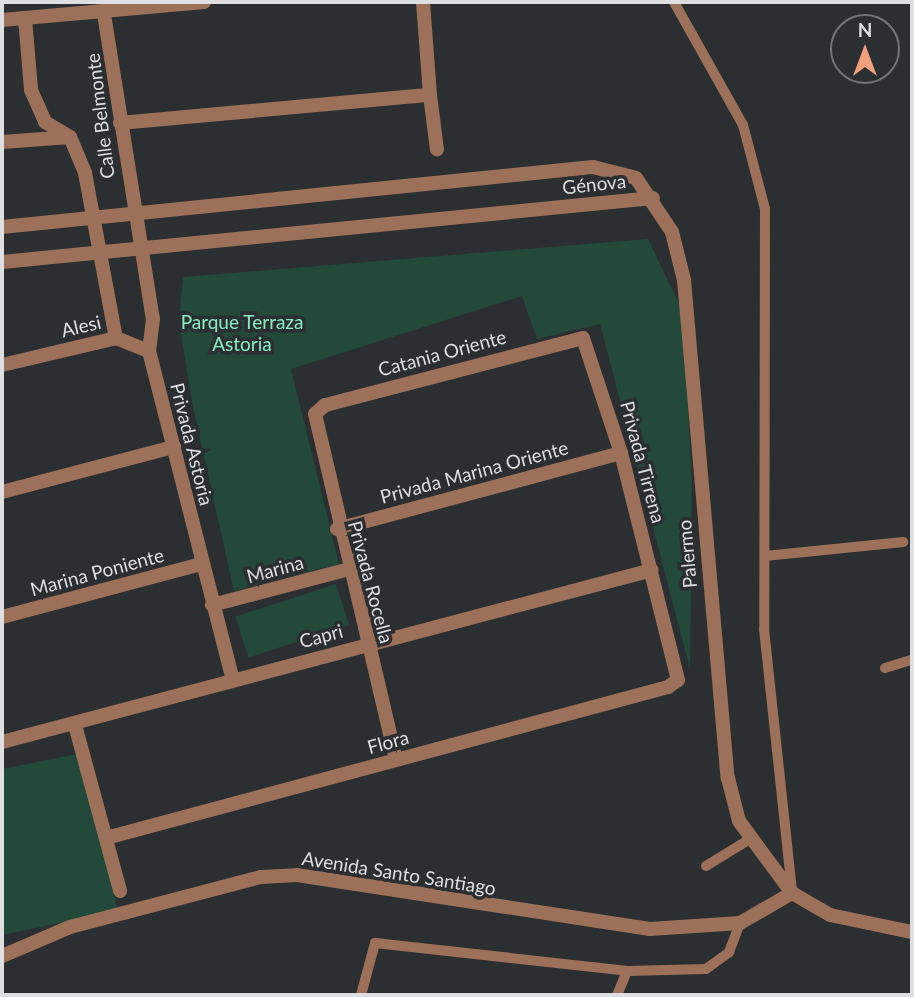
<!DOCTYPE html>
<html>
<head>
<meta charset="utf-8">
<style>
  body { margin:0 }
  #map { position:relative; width:914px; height:997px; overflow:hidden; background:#2c2f31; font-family:Lato,sans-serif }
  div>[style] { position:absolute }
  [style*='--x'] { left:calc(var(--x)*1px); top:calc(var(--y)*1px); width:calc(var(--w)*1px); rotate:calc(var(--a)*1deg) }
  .green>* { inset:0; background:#224939; transform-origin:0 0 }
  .service>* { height:10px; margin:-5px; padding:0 5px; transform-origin:5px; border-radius:5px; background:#9d7159 }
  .minor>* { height:14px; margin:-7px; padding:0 7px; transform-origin:7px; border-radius:7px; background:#9d7159 }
  .tertiary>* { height:14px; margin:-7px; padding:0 7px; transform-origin:7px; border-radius:7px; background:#9d7159 }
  span { translate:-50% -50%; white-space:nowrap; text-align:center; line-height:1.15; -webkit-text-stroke:7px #2c2f31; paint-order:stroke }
  .street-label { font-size:19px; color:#dddfe1 }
  .park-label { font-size:19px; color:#86efc2 }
  .frame { position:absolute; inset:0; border:4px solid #dddfe1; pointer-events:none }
  .north { position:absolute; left:830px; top:14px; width:70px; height:70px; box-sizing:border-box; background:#2c2f31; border:2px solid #737577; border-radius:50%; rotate:0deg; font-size:19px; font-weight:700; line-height:28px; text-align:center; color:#dddfe1 }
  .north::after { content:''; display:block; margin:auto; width:24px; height:32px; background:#f1a17d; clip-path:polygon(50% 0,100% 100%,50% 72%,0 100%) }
</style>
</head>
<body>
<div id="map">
  <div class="green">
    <i style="clip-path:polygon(648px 239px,682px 310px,692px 480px,690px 669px,600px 324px,537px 339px,522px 296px,291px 369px,339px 564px,234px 591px,192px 402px,179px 321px,183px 277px)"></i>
    <i style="left:336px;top:584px;width:43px;height:106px;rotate:72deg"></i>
    <i style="clip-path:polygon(77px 754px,118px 911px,2px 935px,2px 769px)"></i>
  </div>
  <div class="service">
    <i style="--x:674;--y:2;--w:141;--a:60.7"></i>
    <i style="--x:743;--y:125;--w:87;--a:75.3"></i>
    <i style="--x:765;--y:209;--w:420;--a:90.1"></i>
    <i style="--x:764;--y:629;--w:263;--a:83.9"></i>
    <i style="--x:765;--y:556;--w:139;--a:-5.8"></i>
    <i style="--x:885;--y:668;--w:28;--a:-17"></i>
    <i style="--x:706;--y:866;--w:52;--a:-31.5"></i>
    <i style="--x:361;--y:995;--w:54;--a:-74.9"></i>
    <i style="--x:375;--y:943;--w:254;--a:6.3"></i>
    <i style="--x:627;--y:971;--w:79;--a:-1.5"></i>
    <i style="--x:706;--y:969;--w:29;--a:-36"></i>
    <i style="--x:729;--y:952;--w:31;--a:-69"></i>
    <i style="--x:617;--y:995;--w:26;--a:-67"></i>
  </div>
  <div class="minor">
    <i style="--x:423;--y:2;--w:93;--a:85.7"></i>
    <i style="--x:104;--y:14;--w:309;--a:80.9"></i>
    <i style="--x:153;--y:319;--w:32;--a:97"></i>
    <i style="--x:149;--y:351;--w:340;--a:75.7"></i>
    <i style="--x:25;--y:18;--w:72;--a:85.2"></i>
    <i style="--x:31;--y:90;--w:35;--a:66"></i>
    <i style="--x:45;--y:122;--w:29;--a:31"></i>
    <i style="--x:70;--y:137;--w:39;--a:67"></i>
    <i style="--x:85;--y:173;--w:168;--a:79.4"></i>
    <i style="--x:2;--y:20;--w:203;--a:-5.1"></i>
    <i style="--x:120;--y:123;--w:311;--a:-5.2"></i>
    <i style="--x:430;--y:95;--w:55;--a:82.7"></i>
    <i style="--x:2;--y:142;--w:68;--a:-4.2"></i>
    <i style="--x:2;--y:365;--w:117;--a:-13.3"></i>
    <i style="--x:116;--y:338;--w:35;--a:22"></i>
    <i style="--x:2;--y:492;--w:178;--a:-14.7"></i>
    <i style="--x:337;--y:529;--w:294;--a:-15"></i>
    <i style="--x:212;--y:605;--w:142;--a:-14.7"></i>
    <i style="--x:2;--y:617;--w:206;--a:-14.9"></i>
    <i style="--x:75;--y:725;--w:172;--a:74.8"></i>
    <i style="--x:2;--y:742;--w:672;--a:-14.82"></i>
    <i style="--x:106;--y:838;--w:582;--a:-15.04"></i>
    <i style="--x:668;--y:687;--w:12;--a:-35"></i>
    <i style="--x:678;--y:680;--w:234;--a:-104.1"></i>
    <i style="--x:621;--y:453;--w:121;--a:-108.3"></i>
    <i style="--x:583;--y:338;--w:267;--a:165.4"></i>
    <i style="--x:325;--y:405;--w:13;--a:138"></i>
    <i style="--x:315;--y:414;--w:354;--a:76.8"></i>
    <i style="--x:2;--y:956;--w:74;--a:-23.1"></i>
    <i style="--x:70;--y:927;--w:197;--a:-14.7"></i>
    <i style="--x:261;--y:877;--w:36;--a:-3"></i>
    <i style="--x:297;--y:875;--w:357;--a:8.7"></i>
    <i style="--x:650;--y:929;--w:90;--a:-3.8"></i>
    <i style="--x:740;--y:923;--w:60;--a:-30"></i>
  </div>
  <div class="tertiary">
    <i style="--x:2;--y:227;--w:594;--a:-5.8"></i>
    <i style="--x:593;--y:167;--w:44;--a:14.3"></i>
    <i style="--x:636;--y:178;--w:65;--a:56.3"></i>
    <i style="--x:672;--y:232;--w:49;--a:76"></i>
    <i style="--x:684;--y:280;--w:500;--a:85"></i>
    <i style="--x:728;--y:778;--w:44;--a:75.7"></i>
    <i style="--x:739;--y:821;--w:89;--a:53.6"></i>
    <i style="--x:792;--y:893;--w:44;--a:30.1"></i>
    <i style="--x:830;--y:915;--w:84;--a:11.7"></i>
    <i style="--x:2;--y:262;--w:654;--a:-5.61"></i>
  </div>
  <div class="street-label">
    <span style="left:100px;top:116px;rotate:-97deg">Calle Belmonte</span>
    <span style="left:594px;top:184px;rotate:-6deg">Génova</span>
    <span style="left:81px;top:326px;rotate:-13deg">Alesi</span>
    <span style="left:442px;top:353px;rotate:-15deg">Catania Oriente</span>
    <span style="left:192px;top:444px;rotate:76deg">Privada Astoria</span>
    <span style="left:643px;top:462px;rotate:75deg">Privada Tirrena</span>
    <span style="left:474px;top:472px;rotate:-15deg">Privada Marina Oriente</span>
    <span style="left:687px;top:554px;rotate:-95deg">Palermo</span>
    <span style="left:275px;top:569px;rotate:-15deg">Marina</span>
    <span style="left:97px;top:572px;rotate:-15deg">Marina Poniente</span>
    <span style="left:371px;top:582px;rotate:75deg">Privada Rocella</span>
    <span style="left:321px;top:636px;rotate:-15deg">Capri</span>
    <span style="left:388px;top:742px;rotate:-15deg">Flora</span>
    <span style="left:399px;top:873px;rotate:9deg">Avenida Santo Santiago</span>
  </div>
  <div class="park-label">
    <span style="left:242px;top:333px">Parque Terraza<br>Astoria</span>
  </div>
  <div class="frame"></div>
  <div class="north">N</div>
</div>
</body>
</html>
